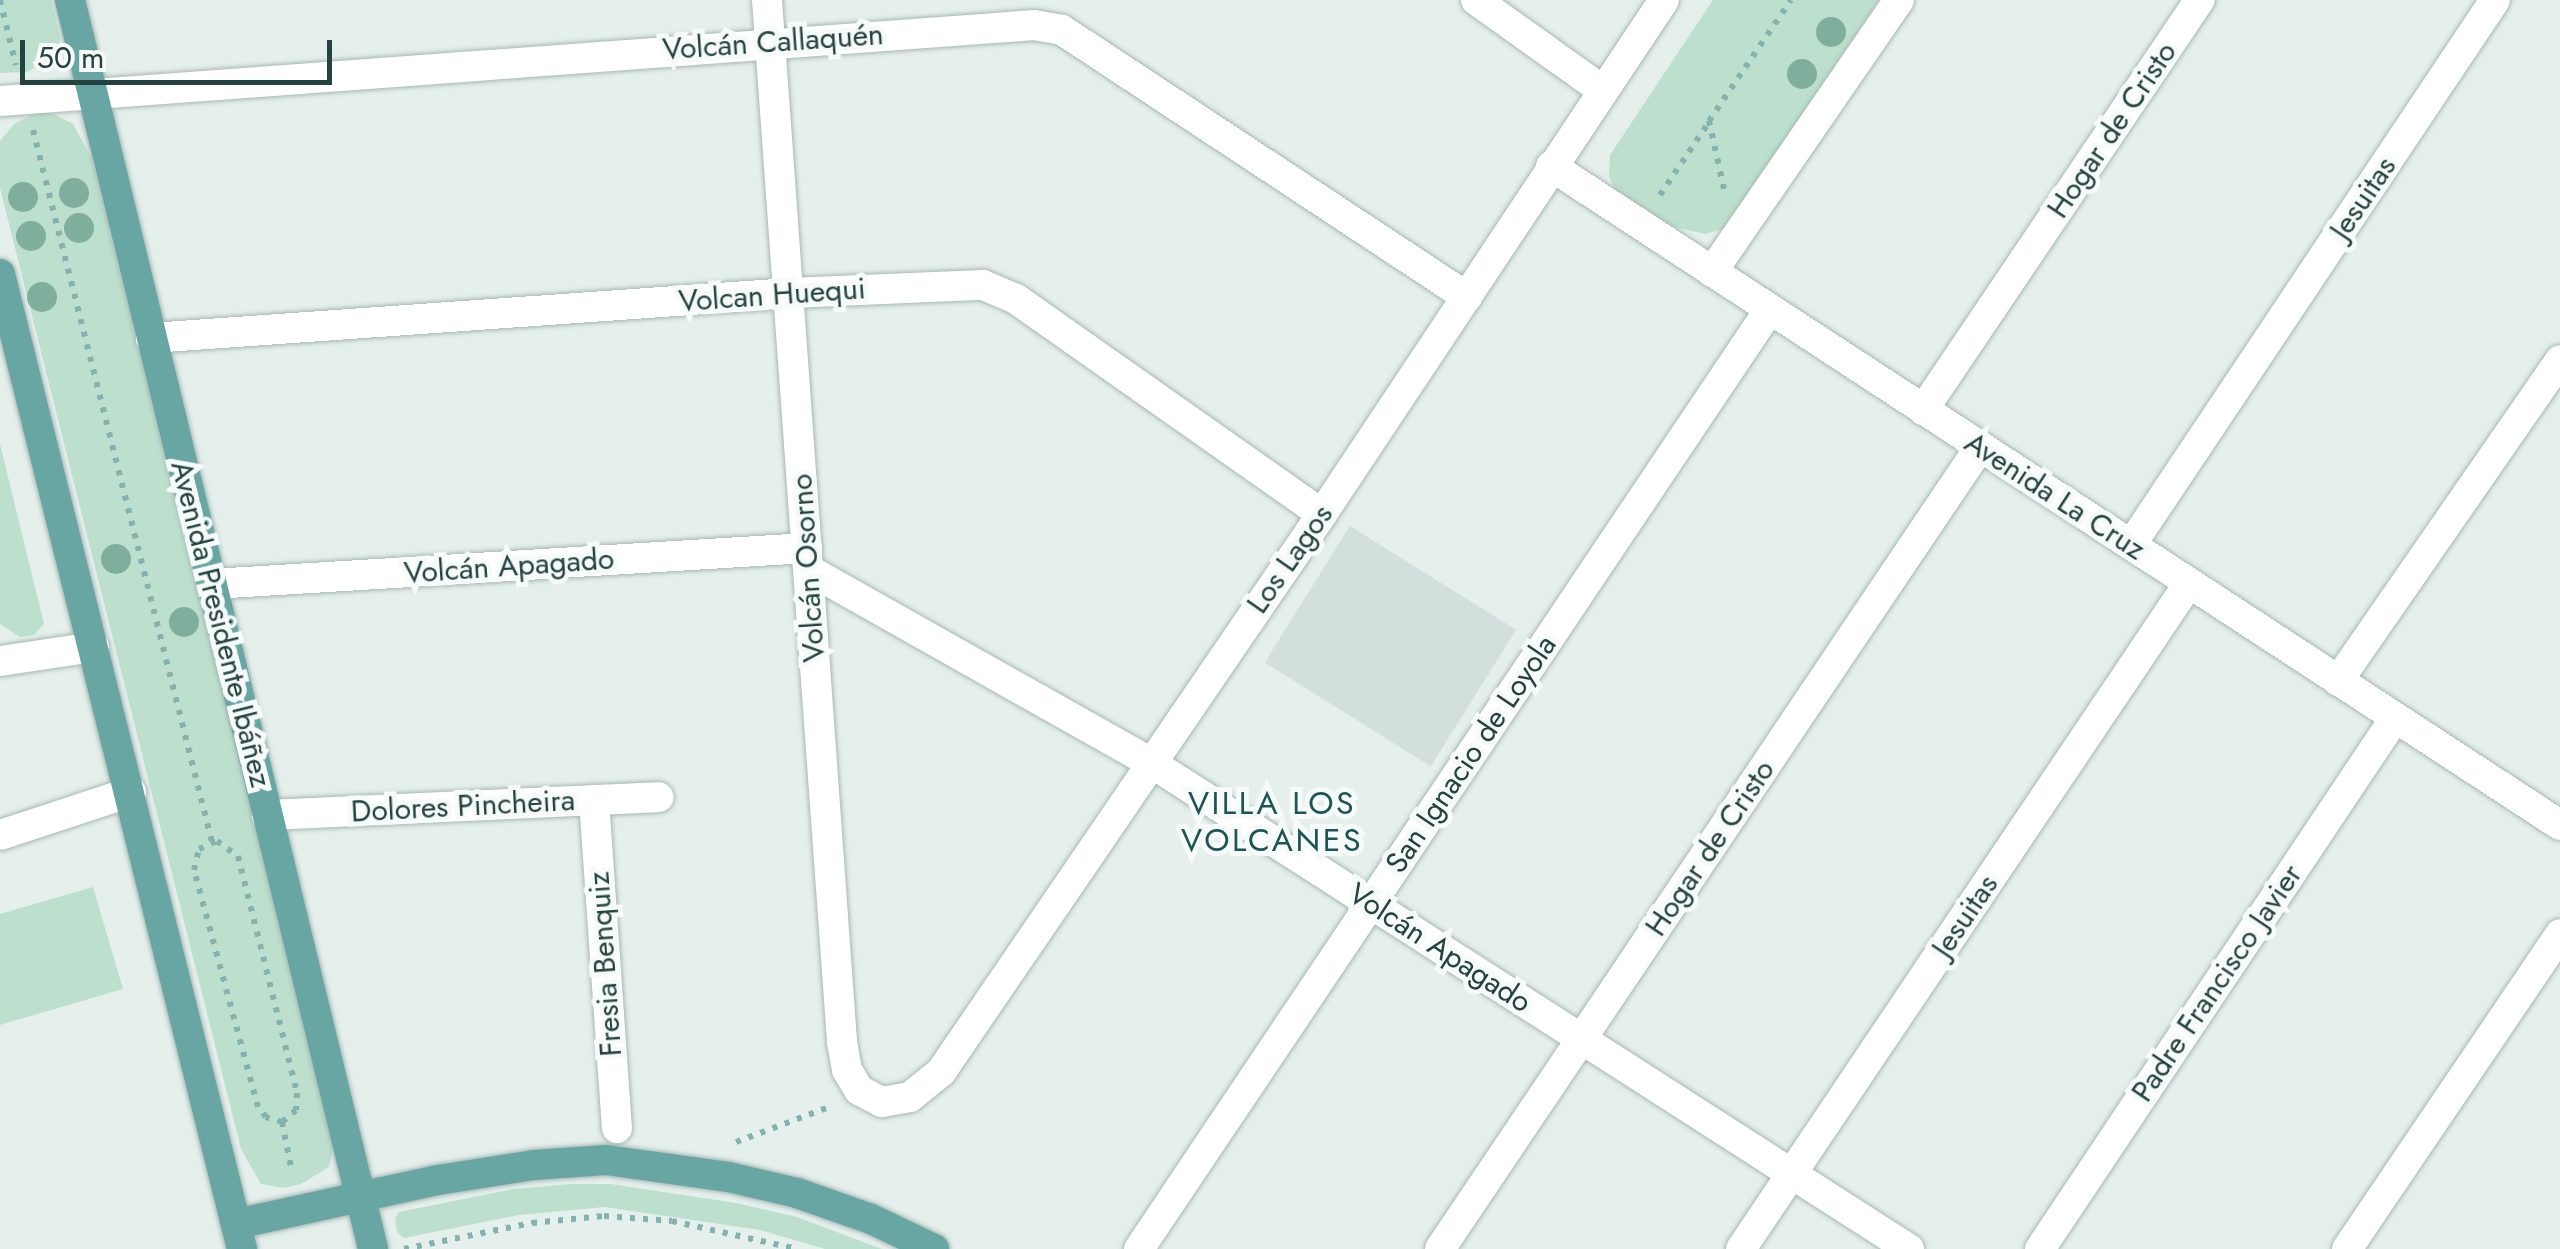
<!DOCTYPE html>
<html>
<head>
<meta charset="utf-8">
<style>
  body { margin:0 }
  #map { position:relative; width:2560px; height:1249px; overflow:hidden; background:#e5efec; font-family:Jost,sans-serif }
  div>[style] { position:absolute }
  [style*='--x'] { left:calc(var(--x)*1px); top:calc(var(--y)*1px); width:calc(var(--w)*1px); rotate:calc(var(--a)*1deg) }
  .built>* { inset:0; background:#d3dfdc; transform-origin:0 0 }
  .green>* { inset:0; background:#bde0ce }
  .path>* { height:6px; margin-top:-3px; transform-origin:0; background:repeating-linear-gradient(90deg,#84b3af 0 5px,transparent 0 13px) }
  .roads { filter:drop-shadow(0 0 2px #a7b8b5) drop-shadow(0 0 2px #a7b8b5) }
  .minor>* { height:30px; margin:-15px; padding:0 15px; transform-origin:15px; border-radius:15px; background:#fff }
  .major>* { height:30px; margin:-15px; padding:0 15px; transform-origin:15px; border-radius:15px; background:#68a6a4 }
  .trees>* { width:30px; height:30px; margin:-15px; border-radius:50%; background:#7faf9c }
  span { translate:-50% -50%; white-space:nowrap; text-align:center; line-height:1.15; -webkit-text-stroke:10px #f6fbf9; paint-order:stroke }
  .street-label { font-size:30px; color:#234240 }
  .neighbourhood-label { font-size:32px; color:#1d5554; letter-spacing:2.5px }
  .scale { position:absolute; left:20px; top:40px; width:312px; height:45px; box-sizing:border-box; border:5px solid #234240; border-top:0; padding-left:12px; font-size:30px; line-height:35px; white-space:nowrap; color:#234240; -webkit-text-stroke:8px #f6fbf9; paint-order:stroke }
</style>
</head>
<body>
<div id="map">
  <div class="built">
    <i style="left:1350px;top:526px;width:196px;height:161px;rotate:32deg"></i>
  </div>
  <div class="green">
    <i style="clip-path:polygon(0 0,51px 0,60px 38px,59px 49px,44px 63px,27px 72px,0 73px)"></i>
    <i style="clip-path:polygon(1713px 0,1879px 0,1726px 228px,1705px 234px,1661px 224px,1616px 192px,1609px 176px,1610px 155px)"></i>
    <i style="clip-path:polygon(35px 113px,52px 113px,73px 124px,92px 159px,334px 1145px,329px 1167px,301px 1184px,284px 1188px,261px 1184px,241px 1149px,0 188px,0 141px,14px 124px)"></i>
    <i style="clip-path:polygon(0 444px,44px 624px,34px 635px,20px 637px,0 624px)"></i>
    <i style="clip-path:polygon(93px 887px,123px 989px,0 1025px,0 914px)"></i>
    <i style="clip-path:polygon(572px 1184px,611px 1184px,736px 1203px,797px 1217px,882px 1249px,825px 1249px,760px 1230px,605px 1207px,519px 1215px,404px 1238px,397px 1232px,395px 1218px,399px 1212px,514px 1189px)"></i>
  </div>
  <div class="path">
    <i style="--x:0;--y:0;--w:67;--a:76.2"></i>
    <i style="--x:33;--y:130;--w:734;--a:75.89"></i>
    <i style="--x:1724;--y:189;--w:70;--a:-102.4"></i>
    <i style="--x:1709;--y:121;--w:146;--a:-55.9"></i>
    <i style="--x:1660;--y:195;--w:88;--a:-56.1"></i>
    <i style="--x:217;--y:841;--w:26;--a:36"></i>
    <i style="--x:238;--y:856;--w:244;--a:76"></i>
    <i style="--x:297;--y:1093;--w:17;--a:93"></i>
    <i style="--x:296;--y:1110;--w:18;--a:139"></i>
    <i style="--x:282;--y:1122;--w:17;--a:-163"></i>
    <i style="--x:266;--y:1117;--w:13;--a:-129"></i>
    <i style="--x:258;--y:1107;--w:245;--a:-105.1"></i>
    <i style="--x:194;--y:870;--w:22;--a:-77"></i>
    <i style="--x:199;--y:849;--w:20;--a:-24"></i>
    <i style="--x:282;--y:1122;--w:46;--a:78.7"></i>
    <i style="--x:736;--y:1142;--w:103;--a:-20.6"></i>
    <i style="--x:404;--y:1249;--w:131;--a:-11.5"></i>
    <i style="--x:532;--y:1223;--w:72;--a:-5.6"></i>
    <i style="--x:604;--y:1216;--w:68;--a:4.2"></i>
    <i style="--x:672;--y:1221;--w:128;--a:12.6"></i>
  </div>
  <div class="roads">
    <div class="minor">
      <i style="--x:767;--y:0;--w:1045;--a:85.88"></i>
      <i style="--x:842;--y:1042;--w:28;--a:80"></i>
      <i style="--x:847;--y:1070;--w:23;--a:59"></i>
      <i style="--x:859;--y:1090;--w:26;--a:28"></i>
      <i style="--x:882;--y:1102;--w:28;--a:-10"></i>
      <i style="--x:910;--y:1097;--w:40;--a:-39"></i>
      <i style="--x:941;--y:1072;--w:676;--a:-55.67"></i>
      <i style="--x:1322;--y:514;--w:617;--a:-56.36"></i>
      <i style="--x:1476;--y:0;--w:155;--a:35.5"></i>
      <i style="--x:0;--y:101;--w:1037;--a:-4.2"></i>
      <i style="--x:1034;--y:25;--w:28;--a:10"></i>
      <i style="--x:1062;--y:30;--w:485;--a:33.4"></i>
      <i style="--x:1551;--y:166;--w:1205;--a:33.15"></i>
      <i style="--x:1712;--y:272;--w:330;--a:-55.5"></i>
      <i style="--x:151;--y:338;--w:640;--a:-4.03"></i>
      <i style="--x:789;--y:293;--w:194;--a:-2.4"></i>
      <i style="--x:983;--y:285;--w:36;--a:23"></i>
      <i style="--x:1016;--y:299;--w:374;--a:35.1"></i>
      <i style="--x:1923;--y:410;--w:495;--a:-56"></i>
      <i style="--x:2131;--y:545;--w:655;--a:-56.26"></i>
      <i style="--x:809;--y:570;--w:391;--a:29.4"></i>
      <i style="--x:1150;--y:762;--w:902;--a:32.69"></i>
      <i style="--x:212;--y:584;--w:596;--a:-3.46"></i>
      <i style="--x:0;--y:661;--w:95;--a:-8.5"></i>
      <i style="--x:2338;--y:681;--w:390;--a:-55.3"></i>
      <i style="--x:594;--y:800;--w:329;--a:86"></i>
      <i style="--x:267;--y:815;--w:392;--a:-2.6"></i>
      <i style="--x:0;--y:835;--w:138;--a:-18.2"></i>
      <i style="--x:1139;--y:1249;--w:1132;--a:-56.13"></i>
      <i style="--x:1440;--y:1249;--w:967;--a:-56.05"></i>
      <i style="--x:1741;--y:1249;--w:803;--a:-56.07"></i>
      <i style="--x:2040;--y:1249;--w:639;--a:-56.24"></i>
      <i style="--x:2347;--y:1249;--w:380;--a:-55.9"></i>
    </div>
    <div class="major">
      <i style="--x:70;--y:0;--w:1285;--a:76.36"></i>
      <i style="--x:0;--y:274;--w:1005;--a:76.06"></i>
      <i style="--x:236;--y:1224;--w:207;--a:-12.3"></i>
      <i style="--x:438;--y:1180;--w:97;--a:-8.9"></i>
      <i style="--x:534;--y:1165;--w:72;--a:-4"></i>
      <i style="--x:606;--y:1160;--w:124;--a:7.9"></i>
      <i style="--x:729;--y:1177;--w:70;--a:13.2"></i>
      <i style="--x:797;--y:1193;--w:78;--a:19.4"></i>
      <i style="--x:871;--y:1219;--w:70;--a:25.5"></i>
    </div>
  </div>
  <div class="trees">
    <i style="left:1831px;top:32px"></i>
    <i style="left:1802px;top:74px"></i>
    <i style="left:74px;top:193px"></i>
    <i style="left:23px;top:197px"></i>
    <i style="left:79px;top:228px"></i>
    <i style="left:31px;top:236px"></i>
    <i style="left:42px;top:297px"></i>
    <i style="left:116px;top:559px"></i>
    <i style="left:184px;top:622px"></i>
  </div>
  <div class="street-label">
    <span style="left:773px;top:42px;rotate:-4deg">Volcán Callaquén</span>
    <span style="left:2112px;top:130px;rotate:-56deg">Hogar de Cristo</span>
    <span style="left:2363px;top:198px;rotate:-56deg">Jesuitas</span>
    <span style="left:772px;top:295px;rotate:-4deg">Volcan Huequi</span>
    <span style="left:2055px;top:496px;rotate:33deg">Avenida La Cruz</span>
    <span style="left:1290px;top:559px;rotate:-55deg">Los Lagos</span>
    <span style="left:509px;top:566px;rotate:-4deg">Volcán Apagado</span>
    <span style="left:808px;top:568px;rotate:-94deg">Volcán Osorno</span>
    <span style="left:221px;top:624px;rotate:76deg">Avenida Presidente Ibáñez</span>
    <span style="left:1471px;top:754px;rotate:-56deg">San Ignacio de Loyola</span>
    <span style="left:463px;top:806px;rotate:-3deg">Dolores Pincheira</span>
    <span style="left:1710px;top:848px;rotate:-56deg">Hogar de Cristo</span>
    <span style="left:1965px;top:916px;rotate:-56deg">Jesuitas</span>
    <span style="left:1440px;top:948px;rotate:33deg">Volcán Apagado</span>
    <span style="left:605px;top:964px;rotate:-94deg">Fresia Benquiz</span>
    <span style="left:2217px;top:983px;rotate:-56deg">Padre Francisco Javier</span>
  </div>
  <div class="neighbourhood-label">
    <span style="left:1272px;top:822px">VILLA LOS<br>VOLCANES</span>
  </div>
  <div class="scale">50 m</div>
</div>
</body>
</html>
